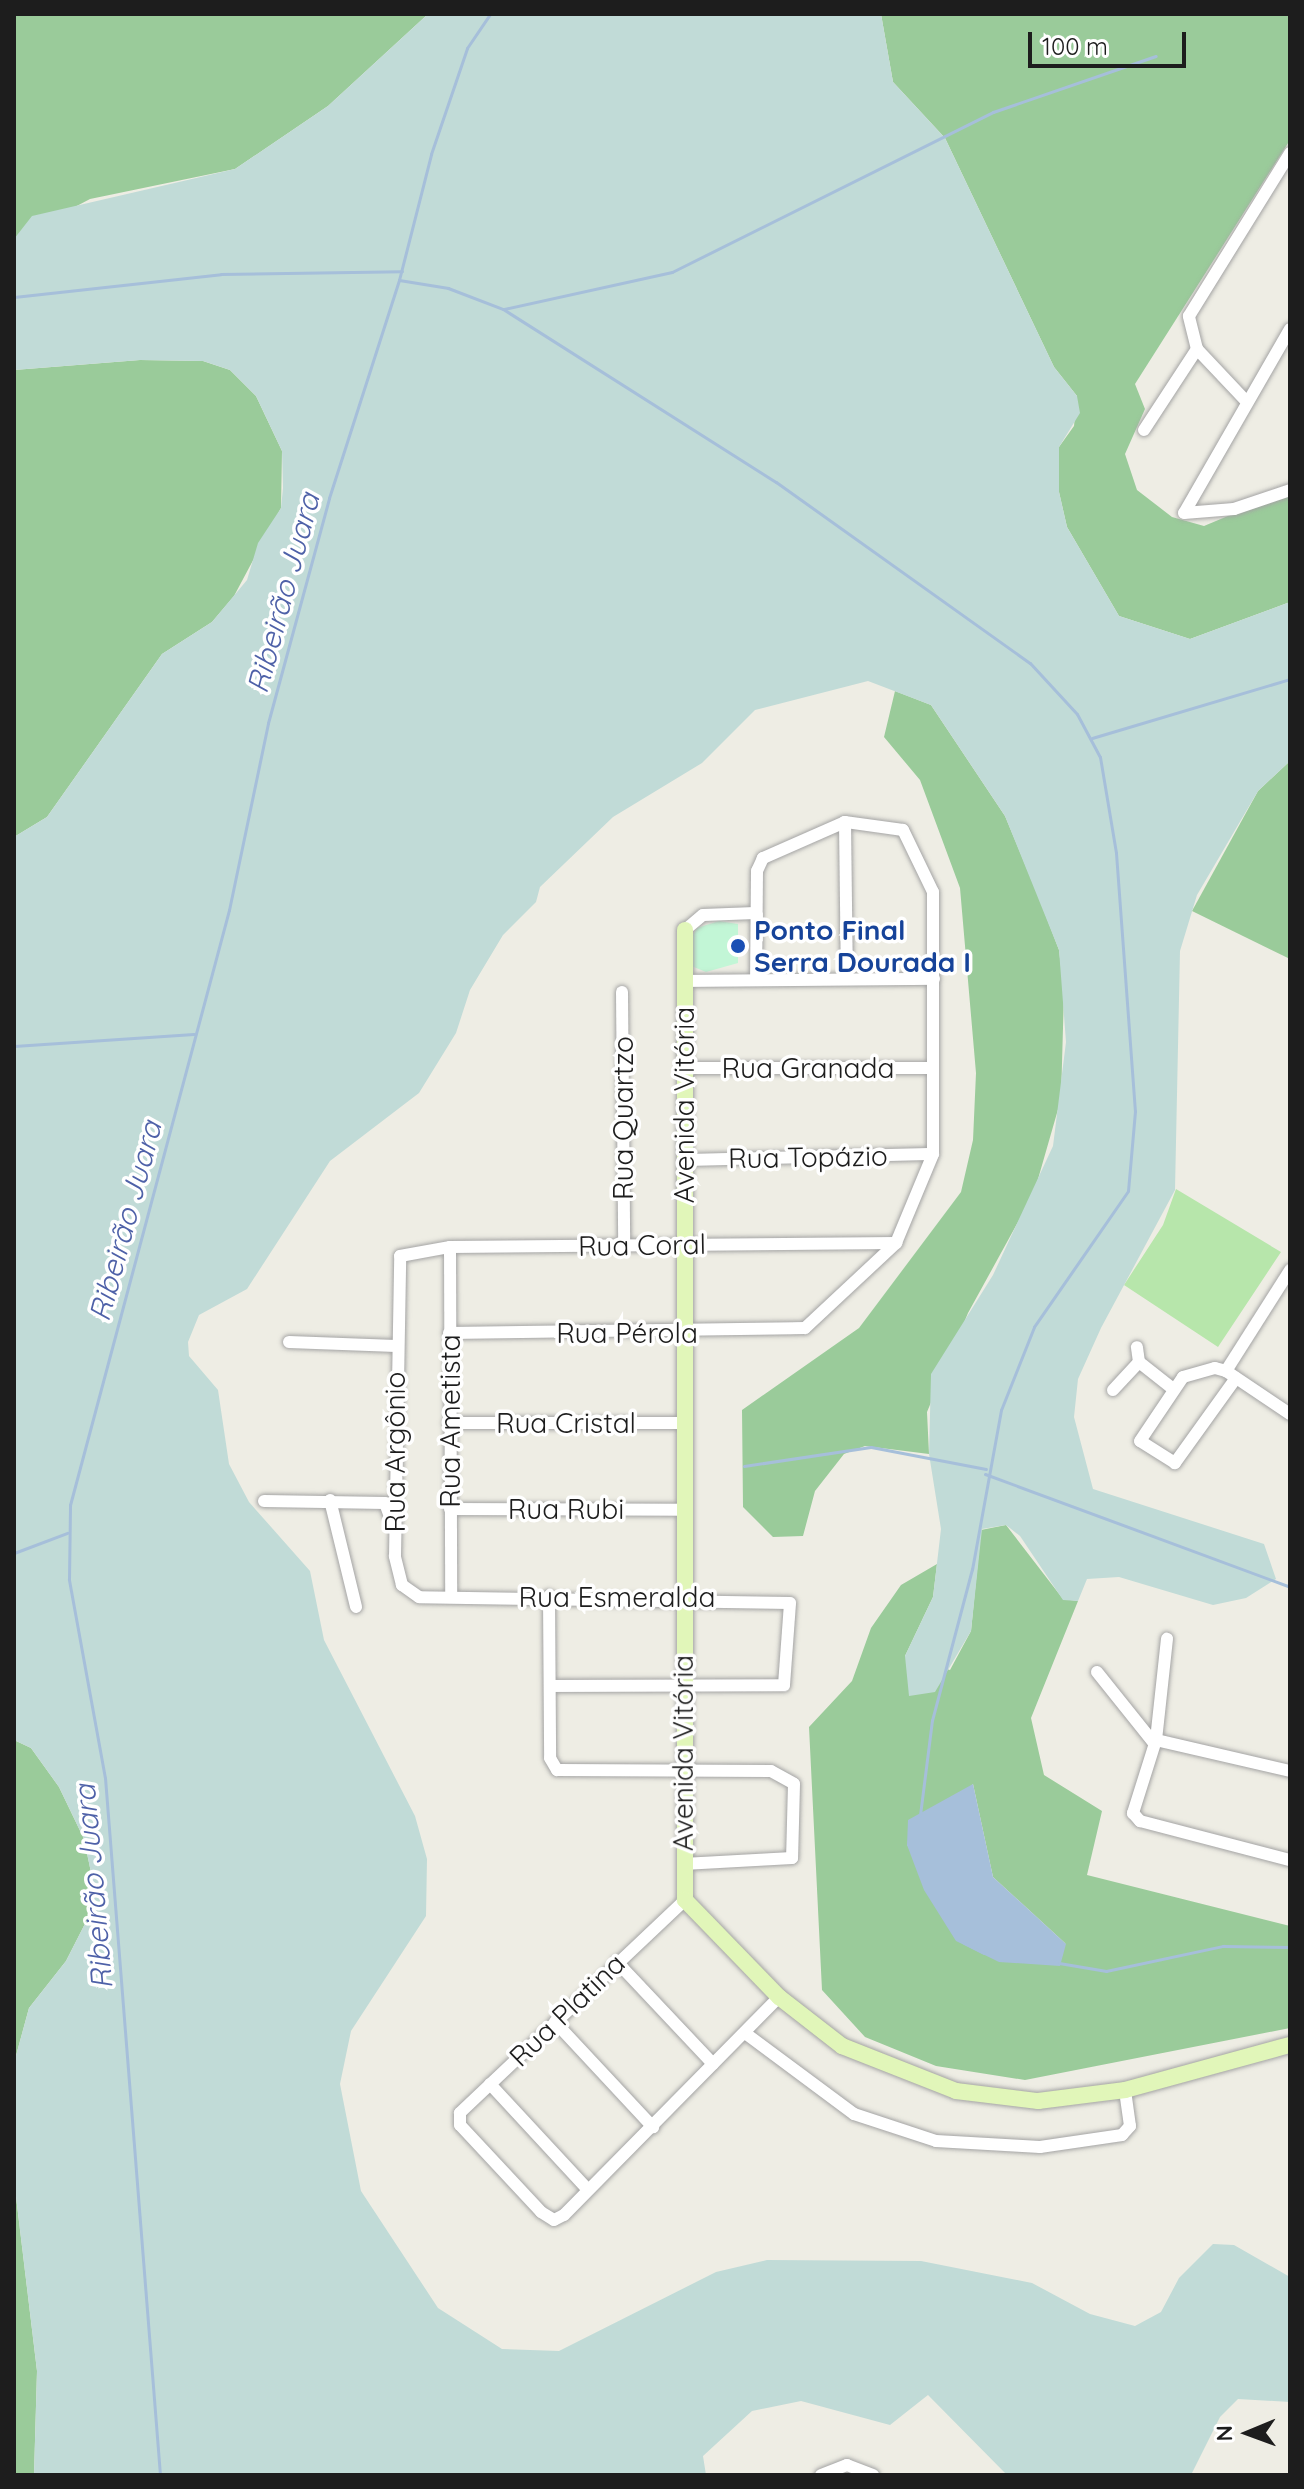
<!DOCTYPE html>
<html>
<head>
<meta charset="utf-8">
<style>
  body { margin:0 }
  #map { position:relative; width:1304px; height:2489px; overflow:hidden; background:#eeede4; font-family:Quicksand,sans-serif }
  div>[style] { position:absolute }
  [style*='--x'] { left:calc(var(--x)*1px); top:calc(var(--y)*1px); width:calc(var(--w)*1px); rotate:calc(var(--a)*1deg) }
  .grass>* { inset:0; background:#b7e6ab }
  .forest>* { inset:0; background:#9acb9a }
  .wetland>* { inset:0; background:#c1dbd7 }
  .park>* { inset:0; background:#c2f6d6 }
  .water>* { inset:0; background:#a6bfda }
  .stream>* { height:3px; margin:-1.5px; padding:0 1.5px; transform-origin:1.5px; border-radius:1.5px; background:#a6bfda }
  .roads { filter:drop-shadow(0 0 2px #a4a4a4) drop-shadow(0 0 2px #a4a4a4) }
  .street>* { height:12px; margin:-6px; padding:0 6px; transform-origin:6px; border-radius:6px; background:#fff }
  .secondary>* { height:16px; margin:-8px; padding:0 8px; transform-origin:8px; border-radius:8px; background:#e1f6b9 }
  .dots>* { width:22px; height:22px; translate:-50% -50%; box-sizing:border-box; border:4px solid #fff; border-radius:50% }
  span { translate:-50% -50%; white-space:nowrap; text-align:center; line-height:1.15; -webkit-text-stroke:7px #fff; paint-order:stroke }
  .transit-label { font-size:28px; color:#164399; font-weight:700 }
  .left { translate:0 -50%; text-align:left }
  .street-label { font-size:28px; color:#1d1d1d }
  .water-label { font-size:30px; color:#4e61a8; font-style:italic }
  .frame { position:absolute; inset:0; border:16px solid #1d1d1d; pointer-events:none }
  .north { position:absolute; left:1208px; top:2393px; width:80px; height:80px; -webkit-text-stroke:6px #fff; paint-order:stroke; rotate:269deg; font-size:22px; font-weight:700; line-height:32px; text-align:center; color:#1d1d1d }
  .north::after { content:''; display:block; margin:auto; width:28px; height:36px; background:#1d1d1d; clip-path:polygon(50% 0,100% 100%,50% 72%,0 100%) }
  .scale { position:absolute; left:1028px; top:32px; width:158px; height:36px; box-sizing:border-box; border:4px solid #1d1d1d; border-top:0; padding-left:10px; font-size:24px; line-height:28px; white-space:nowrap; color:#1d1d1d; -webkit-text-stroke:6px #fff; paint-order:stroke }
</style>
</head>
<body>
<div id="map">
  <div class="grass">
    <i style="clip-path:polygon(1176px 1189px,1281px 1252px,1218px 1347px,1124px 1285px,1163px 1225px)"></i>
  </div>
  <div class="forest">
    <i style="clip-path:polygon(14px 14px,428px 14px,328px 106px,235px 169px,90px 199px,14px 239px)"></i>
    <i style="clip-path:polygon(881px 14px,1290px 14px,1290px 140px,1135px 384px,1145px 409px,1125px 454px,1137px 490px,1172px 517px,1204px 526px,1290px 490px,1290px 602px,1190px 639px,1119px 616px,1067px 527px,1059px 492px,1059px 447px,1074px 426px,1077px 396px,1054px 367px,945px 138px,893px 82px)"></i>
    <i style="clip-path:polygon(140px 360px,203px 361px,230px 370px,256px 396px,282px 451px,281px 508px,234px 596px,212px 622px,162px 654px,47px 817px,14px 837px,14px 370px)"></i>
    <i style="clip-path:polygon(895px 691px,931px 705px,1005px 816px,1039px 898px,1059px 950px,1064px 992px,1061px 1099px,1034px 1193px,968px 1313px,927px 1412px,929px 1454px,865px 1446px,844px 1454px,815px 1491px,803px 1536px,773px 1537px,743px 1507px,742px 1410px,859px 1328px,961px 1192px,973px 1140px,976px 1073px,960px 888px,920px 780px,884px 737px)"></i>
    <i style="clip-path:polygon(1290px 761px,1290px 959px,1192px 911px,1258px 791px)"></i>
    <i style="clip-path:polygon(evenodd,1006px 1525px,1063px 1599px,1078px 1601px,1031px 1718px,1044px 1775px,1102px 1811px,1087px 1875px,1290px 1926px,1290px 2028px,1025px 2080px,936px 2066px,865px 2037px,822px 1990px,809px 1727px,852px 1681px,871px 1628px,901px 1585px,937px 1564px,933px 1597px,905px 1656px,950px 1670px,971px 1631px,981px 1530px,1006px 1525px,973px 1784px,993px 1877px,1066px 1944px,907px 1845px,973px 1784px)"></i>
    <i style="clip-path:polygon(14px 1740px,31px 1748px,59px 1787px,84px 1839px,93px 1882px,92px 1910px,66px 1961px,29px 2008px,14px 2063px)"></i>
    <i style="clip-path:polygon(14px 2180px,37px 2371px,34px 2475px,14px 2475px)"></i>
  </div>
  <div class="wetland">
    <i style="clip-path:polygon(428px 14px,881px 14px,893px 82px,945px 138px,1054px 367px,1077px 396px,1080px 413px,1059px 447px,1059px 492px,1067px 527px,1119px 616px,1190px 639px,1290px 602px,1290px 761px,1258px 791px,1197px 895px,1180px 951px,1175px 1190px,1101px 1328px,1078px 1379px,1074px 1417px,1093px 1489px,1264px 1544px,1276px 1579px,1246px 1598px,1213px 1605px,1119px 1577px,1087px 1579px,1078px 1601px,1063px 1600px,1020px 1536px,1006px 1525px,982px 1529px,971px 1631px,935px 1692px,909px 1696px,905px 1656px,933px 1597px,941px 1529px,929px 1454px,931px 1374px,993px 1275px,1053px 1146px,1066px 1042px,1059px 950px,1005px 816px,931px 705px,868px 681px,755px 710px,702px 763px,613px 817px,540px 887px,536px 902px,503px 935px,470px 990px,456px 1033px,419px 1093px,330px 1161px,247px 1289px,199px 1315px,188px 1342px,189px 1356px,218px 1390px,229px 1464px,249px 1502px,310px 1571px,324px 1640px,415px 1816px,427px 1859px,426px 1916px,351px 2031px,340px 2084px,361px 2191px,438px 2308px,502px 2349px,559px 2351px,716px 2272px,767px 2260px,921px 2261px,1032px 2283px,1090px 2314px,1135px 2326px,1161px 2312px,1179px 2278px,1213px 2244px,1234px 2245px,1290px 2277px,1290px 2402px,1238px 2399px,1220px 2417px,1191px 2475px,1007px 2475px,928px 2395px,890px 2425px,801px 2401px,752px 2411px,703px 2456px,706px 2475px,34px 2475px,37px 2371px,14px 2180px,14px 2063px,29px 2008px,66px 1961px,92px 1910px,93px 1882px,84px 1839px,59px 1787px,31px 1748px,14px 1740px,14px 837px,47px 817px,162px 654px,212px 622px,247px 580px,258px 543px,281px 508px,283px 488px,282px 451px,256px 396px,230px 370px,203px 361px,140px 360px,14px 370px,14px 239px,32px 216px,235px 169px,328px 106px)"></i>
  </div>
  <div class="park">
    <i style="clip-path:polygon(719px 921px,738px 924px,738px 963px,706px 972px,689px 965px,685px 949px,697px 928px)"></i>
  </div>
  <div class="water">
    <i style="clip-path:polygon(973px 1784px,993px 1877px,1066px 1944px,1060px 1966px,999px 1962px,956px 1941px,924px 1890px,907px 1845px,908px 1820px)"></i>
  </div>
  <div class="stream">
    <i style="--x:399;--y:280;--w:50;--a:9.3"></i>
    <i style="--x:448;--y:288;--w:59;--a:20.9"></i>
    <i style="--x:503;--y:309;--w:323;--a:32.4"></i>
    <i style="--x:776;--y:482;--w:312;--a:35.5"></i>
    <i style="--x:1030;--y:663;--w:69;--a:47.3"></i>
    <i style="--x:1077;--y:714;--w:49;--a:61.9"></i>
    <i style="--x:1100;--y:757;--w:97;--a:80.5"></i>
    <i style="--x:1116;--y:853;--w:259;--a:85.8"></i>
    <i style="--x:1135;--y:1111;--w:80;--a:95"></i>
    <i style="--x:1128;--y:1191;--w:165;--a:124.7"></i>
    <i style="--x:1034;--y:1327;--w:89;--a:111.7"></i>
    <i style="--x:1001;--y:1410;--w:162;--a:100.3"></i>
    <i style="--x:972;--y:1569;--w:156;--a:104.8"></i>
    <i style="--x:932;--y:1720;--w:96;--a:97.2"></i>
    <i style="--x:14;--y:297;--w:208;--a:-6.3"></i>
    <i style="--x:221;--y:274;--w:181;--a:-0.9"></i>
    <i style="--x:504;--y:309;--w:172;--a:-12.4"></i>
    <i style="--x:672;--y:272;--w:359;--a:-26.5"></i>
    <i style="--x:993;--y:112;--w:172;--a:-19"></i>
    <i style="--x:1092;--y:738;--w:207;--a:-16.6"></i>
    <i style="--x:14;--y:1046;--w:180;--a:-3.8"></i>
    <i style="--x:744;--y:1466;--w:128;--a:-8.5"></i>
    <i style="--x:871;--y:1447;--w:117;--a:10.8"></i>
    <i style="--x:985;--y:1474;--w:325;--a:20.3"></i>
    <i style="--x:14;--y:1553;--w:57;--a:-20.7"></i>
    <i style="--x:964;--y:1943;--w:22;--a:27"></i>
    <i style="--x:1059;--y:1963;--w:48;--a:9.7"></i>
    <i style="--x:1106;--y:1971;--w:120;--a:-12.1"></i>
    <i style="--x:1223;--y:1946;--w:67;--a:0.9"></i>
    <i style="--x:160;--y:2475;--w:699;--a:-94.51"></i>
    <i style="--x:105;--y:1778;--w:202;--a:-100.3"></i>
    <i style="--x:69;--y:1579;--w:74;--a:-89.2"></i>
    <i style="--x:70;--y:1505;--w:616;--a:-75.04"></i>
    <i style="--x:229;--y:910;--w:191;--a:-78.2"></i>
    <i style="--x:268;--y:723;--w:233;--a:-74.8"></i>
    <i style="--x:329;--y:498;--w:229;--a:-72.2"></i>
    <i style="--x:399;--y:280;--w:130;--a:-75.7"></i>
    <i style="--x:431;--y:154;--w:112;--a:-71.2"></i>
    <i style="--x:467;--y:48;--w:41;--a:-55.9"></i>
  </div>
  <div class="roads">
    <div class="street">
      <i style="--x:1290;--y:329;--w:212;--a:119.9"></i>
      <i style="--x:1184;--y:513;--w:50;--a:-4.6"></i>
      <i style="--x:1234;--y:509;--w:59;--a:-18.7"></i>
      <i style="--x:1246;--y:401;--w:71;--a:-133.3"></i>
      <i style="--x:1197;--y:349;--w:34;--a:-104"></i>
      <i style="--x:1189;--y:316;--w:192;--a:-58.2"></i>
      <i style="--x:1144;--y:430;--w:97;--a:-56.8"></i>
      <i style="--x:845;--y:822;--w:157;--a:89.3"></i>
      <i style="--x:685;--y:930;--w:23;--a:-40"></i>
      <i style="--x:703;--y:915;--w:52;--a:-2.2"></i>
      <i style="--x:685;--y:981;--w:249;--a:-0.5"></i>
      <i style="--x:622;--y:992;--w:253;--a:89.5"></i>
      <i style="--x:684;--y:1068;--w:248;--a:0"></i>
      <i style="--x:683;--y:1160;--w:250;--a:-1.4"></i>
      <i style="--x:450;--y:1247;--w:349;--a:89.8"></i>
      <i style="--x:449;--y:1333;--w:356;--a:-0.8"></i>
      <i style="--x:805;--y:1328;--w:125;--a:-43"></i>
      <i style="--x:896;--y:1243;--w:96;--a:-67.4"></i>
      <i style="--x:933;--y:1154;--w:262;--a:-90"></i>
      <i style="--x:933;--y:892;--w:69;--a:-115.8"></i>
      <i style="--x:903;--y:830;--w:59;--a:-172.1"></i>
      <i style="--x:845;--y:822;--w:90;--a:156.3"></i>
      <i style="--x:763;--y:858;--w:14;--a:115"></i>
      <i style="--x:757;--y:871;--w:108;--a:90.5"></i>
      <i style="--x:289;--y:1342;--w:107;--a:2.1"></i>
      <i style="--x:1139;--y:1362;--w:42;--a:38.2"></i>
      <i style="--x:1226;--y:1371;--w:120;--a:-57.6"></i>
      <i style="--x:1236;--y:1378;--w:105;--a:125.7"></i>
      <i style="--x:1175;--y:1463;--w:41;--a:-147.8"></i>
      <i style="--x:1140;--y:1441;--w:77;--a:-56.1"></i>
      <i style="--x:1183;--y:1377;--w:33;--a:-16"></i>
      <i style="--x:1215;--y:1368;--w:11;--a:15"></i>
      <i style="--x:1226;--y:1371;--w:77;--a:33.9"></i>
      <i style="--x:1113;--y:1390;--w:38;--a:-47"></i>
      <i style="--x:1139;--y:1362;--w:15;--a:-98"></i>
      <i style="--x:449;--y:1423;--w:234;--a:0"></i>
      <i style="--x:330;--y:1500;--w:110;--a:76.3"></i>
      <i style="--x:264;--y:1501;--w:121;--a:0.9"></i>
      <i style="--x:385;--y:1503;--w:15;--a:70"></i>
      <i style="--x:450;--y:1509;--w:232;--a:0.2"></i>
      <i style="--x:549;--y:1596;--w:162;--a:89.6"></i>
      <i style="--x:550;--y:1758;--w:14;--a:60"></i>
      <i style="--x:557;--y:1770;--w:214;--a:0.3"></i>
      <i style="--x:771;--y:1771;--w:26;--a:29"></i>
      <i style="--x:794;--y:1784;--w:74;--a:91.5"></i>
      <i style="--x:792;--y:1858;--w:109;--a:176.8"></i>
      <i style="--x:1097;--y:1672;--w:90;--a:51.3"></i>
      <i style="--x:550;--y:1686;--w:234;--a:-0.2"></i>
      <i style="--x:784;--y:1685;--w:82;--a:-85.8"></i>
      <i style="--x:790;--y:1603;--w:371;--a:-179.1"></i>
      <i style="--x:419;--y:1597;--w:21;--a:-145"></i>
      <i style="--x:402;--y:1585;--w:30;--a:-104"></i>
      <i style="--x:395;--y:1556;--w:300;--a:-89"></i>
      <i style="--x:400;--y:1256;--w:51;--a:-10.2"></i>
      <i style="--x:450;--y:1247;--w:446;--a:-0.5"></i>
      <i style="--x:1156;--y:1740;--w:102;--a:-83.8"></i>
      <i style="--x:1290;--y:1771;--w:138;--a:-167"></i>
      <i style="--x:1156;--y:1740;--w:77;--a:107.5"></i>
      <i style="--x:1133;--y:1813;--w:11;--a:49"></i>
      <i style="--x:1140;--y:1821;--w:155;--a:14.6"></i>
      <i style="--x:685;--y:1900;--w:310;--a:136.6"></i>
      <i style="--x:460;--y:2113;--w:12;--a:90"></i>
      <i style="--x:460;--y:2125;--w:119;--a:47"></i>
      <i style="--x:541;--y:2212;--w:15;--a:32"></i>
      <i style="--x:554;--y:2220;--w:11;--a:-27"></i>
      <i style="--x:564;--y:2215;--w:306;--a:-45.4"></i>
      <i style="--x:617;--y:1962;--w:140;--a:46.7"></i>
      <i style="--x:555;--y:2022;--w:144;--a:47"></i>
      <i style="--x:745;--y:2033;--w:136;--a:36.6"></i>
      <i style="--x:854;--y:2114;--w:86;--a:18.2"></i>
      <i style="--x:936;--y:2141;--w:104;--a:3.3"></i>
      <i style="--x:1040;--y:2147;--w:83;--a:-8.3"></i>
      <i style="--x:1122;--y:2135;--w:12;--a:-48"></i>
      <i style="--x:1130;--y:2126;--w:36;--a:-98"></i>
      <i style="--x:490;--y:2084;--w:144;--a:47.2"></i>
      <i style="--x:821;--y:2475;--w:28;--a:-21"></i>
      <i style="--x:847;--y:2465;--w:28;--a:21"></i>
    </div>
    <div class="secondary">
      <i style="--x:685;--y:930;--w:970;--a:90"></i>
      <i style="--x:685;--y:1900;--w:135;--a:45.9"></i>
      <i style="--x:779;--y:1997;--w:80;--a:37.9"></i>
      <i style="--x:842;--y:2046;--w:123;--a:21.5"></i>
      <i style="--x:956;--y:2091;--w:83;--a:7"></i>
      <i style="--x:1038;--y:2101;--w:88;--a:-7.2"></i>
      <i style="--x:1125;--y:2090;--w:171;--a:-15.3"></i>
    </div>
  </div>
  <div class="dots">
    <i style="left:738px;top:946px;background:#1a4fb4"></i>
  </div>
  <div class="transit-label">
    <span class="left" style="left:754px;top:946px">Ponto Final<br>Serra Dourada I</span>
  </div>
  <div class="street-label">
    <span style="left:808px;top:1068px">Rua Granada</span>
    <span style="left:684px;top:1105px;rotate:-90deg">Avenida Vitória</span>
    <span style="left:623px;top:1118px;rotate:-90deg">Rua Quartzo</span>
    <span style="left:808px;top:1157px;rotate:-1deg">Rua Topázio</span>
    <span style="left:642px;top:1245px;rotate:-1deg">Rua Coral</span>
    <span style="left:627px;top:1333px">Rua Pérola</span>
    <span style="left:450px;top:1421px;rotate:-90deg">Rua Ametista</span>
    <span style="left:566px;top:1423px">Rua Cristal</span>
    <span style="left:395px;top:1452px;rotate:-90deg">Rua Argônio</span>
    <span style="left:566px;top:1509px">Rua Rubi</span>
    <span style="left:617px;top:1597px">Rua Esmeralda</span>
    <span style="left:683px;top:1753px;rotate:-90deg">Avenida Vitória</span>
    <span style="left:567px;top:2010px;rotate:-44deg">Rua Platina</span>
  </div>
  <div class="water-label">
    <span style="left:283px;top:593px;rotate:-75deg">Ribeirão Juara</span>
    <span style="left:125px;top:1221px;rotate:-75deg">Ribeirão Juara</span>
    <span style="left:93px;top:1887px;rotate:-95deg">Ribeirão Juara</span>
  </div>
  <div class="frame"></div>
  <div class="north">N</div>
  <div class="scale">100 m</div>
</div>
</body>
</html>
